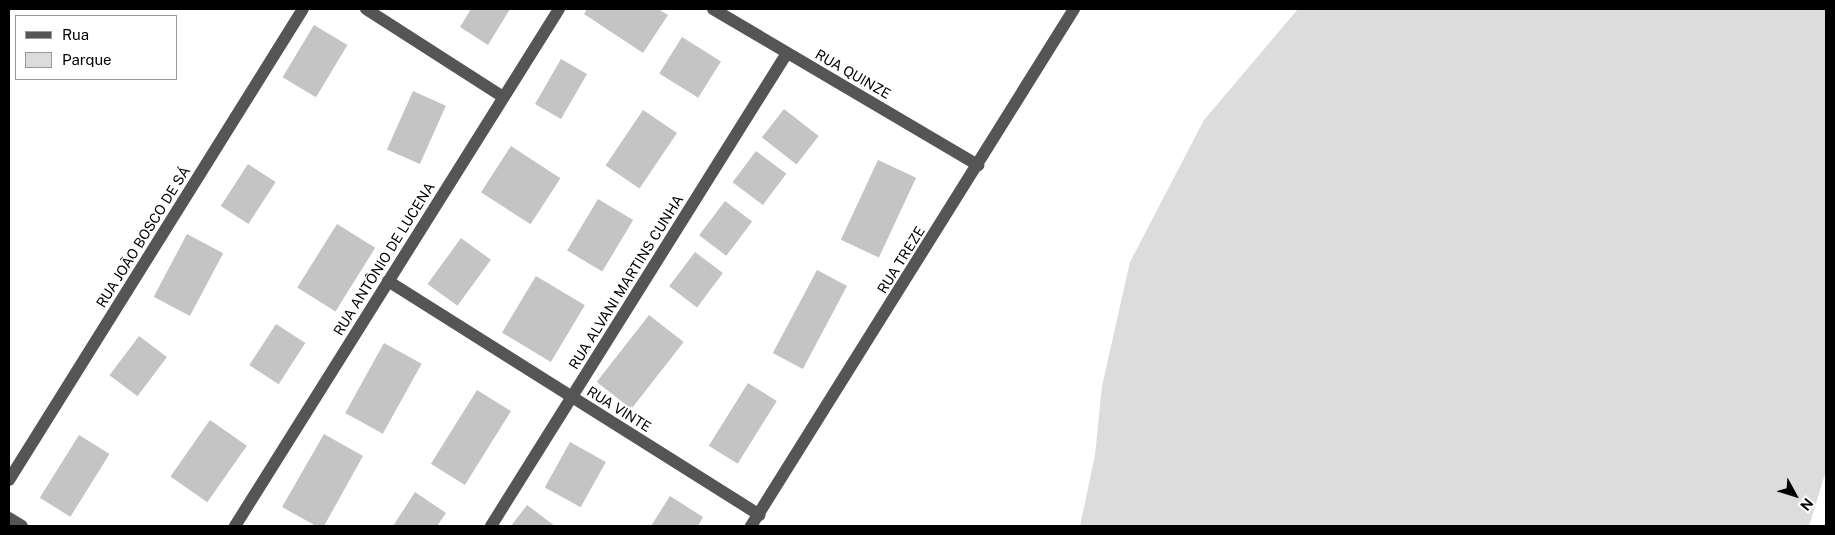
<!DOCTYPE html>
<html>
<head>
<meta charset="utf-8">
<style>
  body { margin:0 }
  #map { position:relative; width:1835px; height:535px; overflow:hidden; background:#fff; font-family:"Public Sans",sans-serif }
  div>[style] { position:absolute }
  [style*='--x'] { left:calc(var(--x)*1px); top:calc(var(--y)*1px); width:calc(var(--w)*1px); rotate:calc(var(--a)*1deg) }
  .green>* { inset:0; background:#dcdcdc }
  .building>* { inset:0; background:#c4c4c4; transform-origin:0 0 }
  .minor>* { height:12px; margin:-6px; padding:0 6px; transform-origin:6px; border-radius:6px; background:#555 }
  span { translate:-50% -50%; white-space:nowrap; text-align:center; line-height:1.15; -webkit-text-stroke:4px #fff; paint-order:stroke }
  .street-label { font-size:14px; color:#000 }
  .frame { position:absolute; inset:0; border:10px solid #000; pointer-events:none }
  .legend { position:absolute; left:15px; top:15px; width:162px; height:65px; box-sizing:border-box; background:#fff; border:1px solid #999; margin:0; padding:6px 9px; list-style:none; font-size:15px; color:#000 }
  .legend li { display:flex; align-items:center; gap:10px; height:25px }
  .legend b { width:25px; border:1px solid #999 }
  .north { position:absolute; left:1770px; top:470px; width:50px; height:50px; -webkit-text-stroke:4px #fff; paint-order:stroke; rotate:129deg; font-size:14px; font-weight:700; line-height:20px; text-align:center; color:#000 }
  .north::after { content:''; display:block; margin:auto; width:18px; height:22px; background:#000; clip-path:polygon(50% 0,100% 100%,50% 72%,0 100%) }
</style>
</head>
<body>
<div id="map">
  <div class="green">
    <i style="clip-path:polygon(1298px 9px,1826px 9px,1826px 471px,1809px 526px,1080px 526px,1095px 455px,1102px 386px,1130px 262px,1204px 120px)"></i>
  </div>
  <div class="building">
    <i style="clip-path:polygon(471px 9px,510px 9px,488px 45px,460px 27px)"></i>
    <i style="clip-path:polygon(587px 9px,658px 9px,668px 15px,643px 53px,584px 14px)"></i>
    <i style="left:314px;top:25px;width:39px;height:61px;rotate:31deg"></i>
    <i style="left:682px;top:37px;width:46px;height:43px;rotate:32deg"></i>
    <i style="left:561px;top:59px;width:30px;height:52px;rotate:30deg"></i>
    <i style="left:413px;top:91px;width:36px;height:64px;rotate:24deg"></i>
    <i style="left:784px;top:109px;width:44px;height:36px;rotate:38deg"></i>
    <i style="left:643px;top:110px;width:41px;height:67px;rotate:34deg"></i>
    <i style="left:511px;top:146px;width:59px;height:55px;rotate:33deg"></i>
    <i style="left:756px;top:151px;width:38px;height:39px;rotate:37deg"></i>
    <i style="left:878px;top:160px;width:42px;height:88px;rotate:25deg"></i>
    <i style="left:248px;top:164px;width:33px;height:50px;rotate:33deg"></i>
    <i style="left:598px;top:199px;width:41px;height:60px;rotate:31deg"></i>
    <i style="left:725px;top:201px;width:34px;height:43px;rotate:37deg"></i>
    <i style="left:337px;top:224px;width:45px;height:75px;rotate:32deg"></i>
    <i style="left:187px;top:234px;width:41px;height:71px;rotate:28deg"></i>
    <i style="left:461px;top:238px;width:37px;height:57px;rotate:36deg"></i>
    <i style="left:695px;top:252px;width:35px;height:43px;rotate:37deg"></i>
    <i style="left:817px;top:270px;width:34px;height:94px;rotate:28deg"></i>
    <i style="left:536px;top:276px;width:57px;height:66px;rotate:31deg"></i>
    <i style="left:649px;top:315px;width:44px;height:85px;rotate:38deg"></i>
    <i style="left:276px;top:324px;width:35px;height:49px;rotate:33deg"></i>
    <i style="left:139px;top:336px;width:35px;height:49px;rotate:37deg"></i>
    <i style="left:384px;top:343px;width:43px;height:80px;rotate:29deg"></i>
    <i style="left:748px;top:383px;width:34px;height:74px;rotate:32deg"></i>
    <i style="left:477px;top:390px;width:40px;height:87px;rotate:32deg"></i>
    <i style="left:210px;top:420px;width:45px;height:69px;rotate:35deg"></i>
    <i style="clip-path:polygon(324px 434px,363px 456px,324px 526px,316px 526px,282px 507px)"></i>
    <i style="left:79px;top:435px;width:36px;height:74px;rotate:32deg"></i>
    <i style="left:570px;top:442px;width:41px;height:52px;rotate:29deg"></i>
    <i style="clip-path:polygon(415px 492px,446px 513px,437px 526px,393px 526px)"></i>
    <i style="clip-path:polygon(670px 496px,703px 517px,698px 526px,651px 526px)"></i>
    <i style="clip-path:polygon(527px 505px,555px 526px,511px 526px)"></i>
  </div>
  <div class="minor">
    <i style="--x:366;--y:9;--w:163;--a:32.7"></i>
    <i style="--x:713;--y:9;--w:308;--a:30.5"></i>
    <i style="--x:388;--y:281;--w:439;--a:32.2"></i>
    <i style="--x:9;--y:480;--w:555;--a:-58.03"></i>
    <i style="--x:9;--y:518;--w:15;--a:32"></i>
    <i style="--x:235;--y:526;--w:610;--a:-57.92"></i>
    <i style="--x:491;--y:526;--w:558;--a:-57.96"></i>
    <i style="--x:751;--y:526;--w:610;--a:-58"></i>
  </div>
  <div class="street-label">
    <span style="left:853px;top:74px;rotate:30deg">RUA QUINZE</span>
    <span style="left:143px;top:237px;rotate:-58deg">RUA JOÃO BOSCO DE SÁ</span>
    <span style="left:384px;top:259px;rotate:-58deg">RUA ANTÔNIO DE LUCENA</span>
    <span style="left:901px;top:260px;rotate:-58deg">RUA TREZE</span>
    <span style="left:626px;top:282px;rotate:-58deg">RUA ALVANI MARTINS CUNHA</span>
    <span style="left:619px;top:409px;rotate:32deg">RUA VINTE</span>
  </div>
  <div class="frame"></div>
  <ul class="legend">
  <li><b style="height:6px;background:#555"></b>Rua</li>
  <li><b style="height:14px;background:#dcdcdc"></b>Parque</li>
  </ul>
  <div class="north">N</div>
</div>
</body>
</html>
